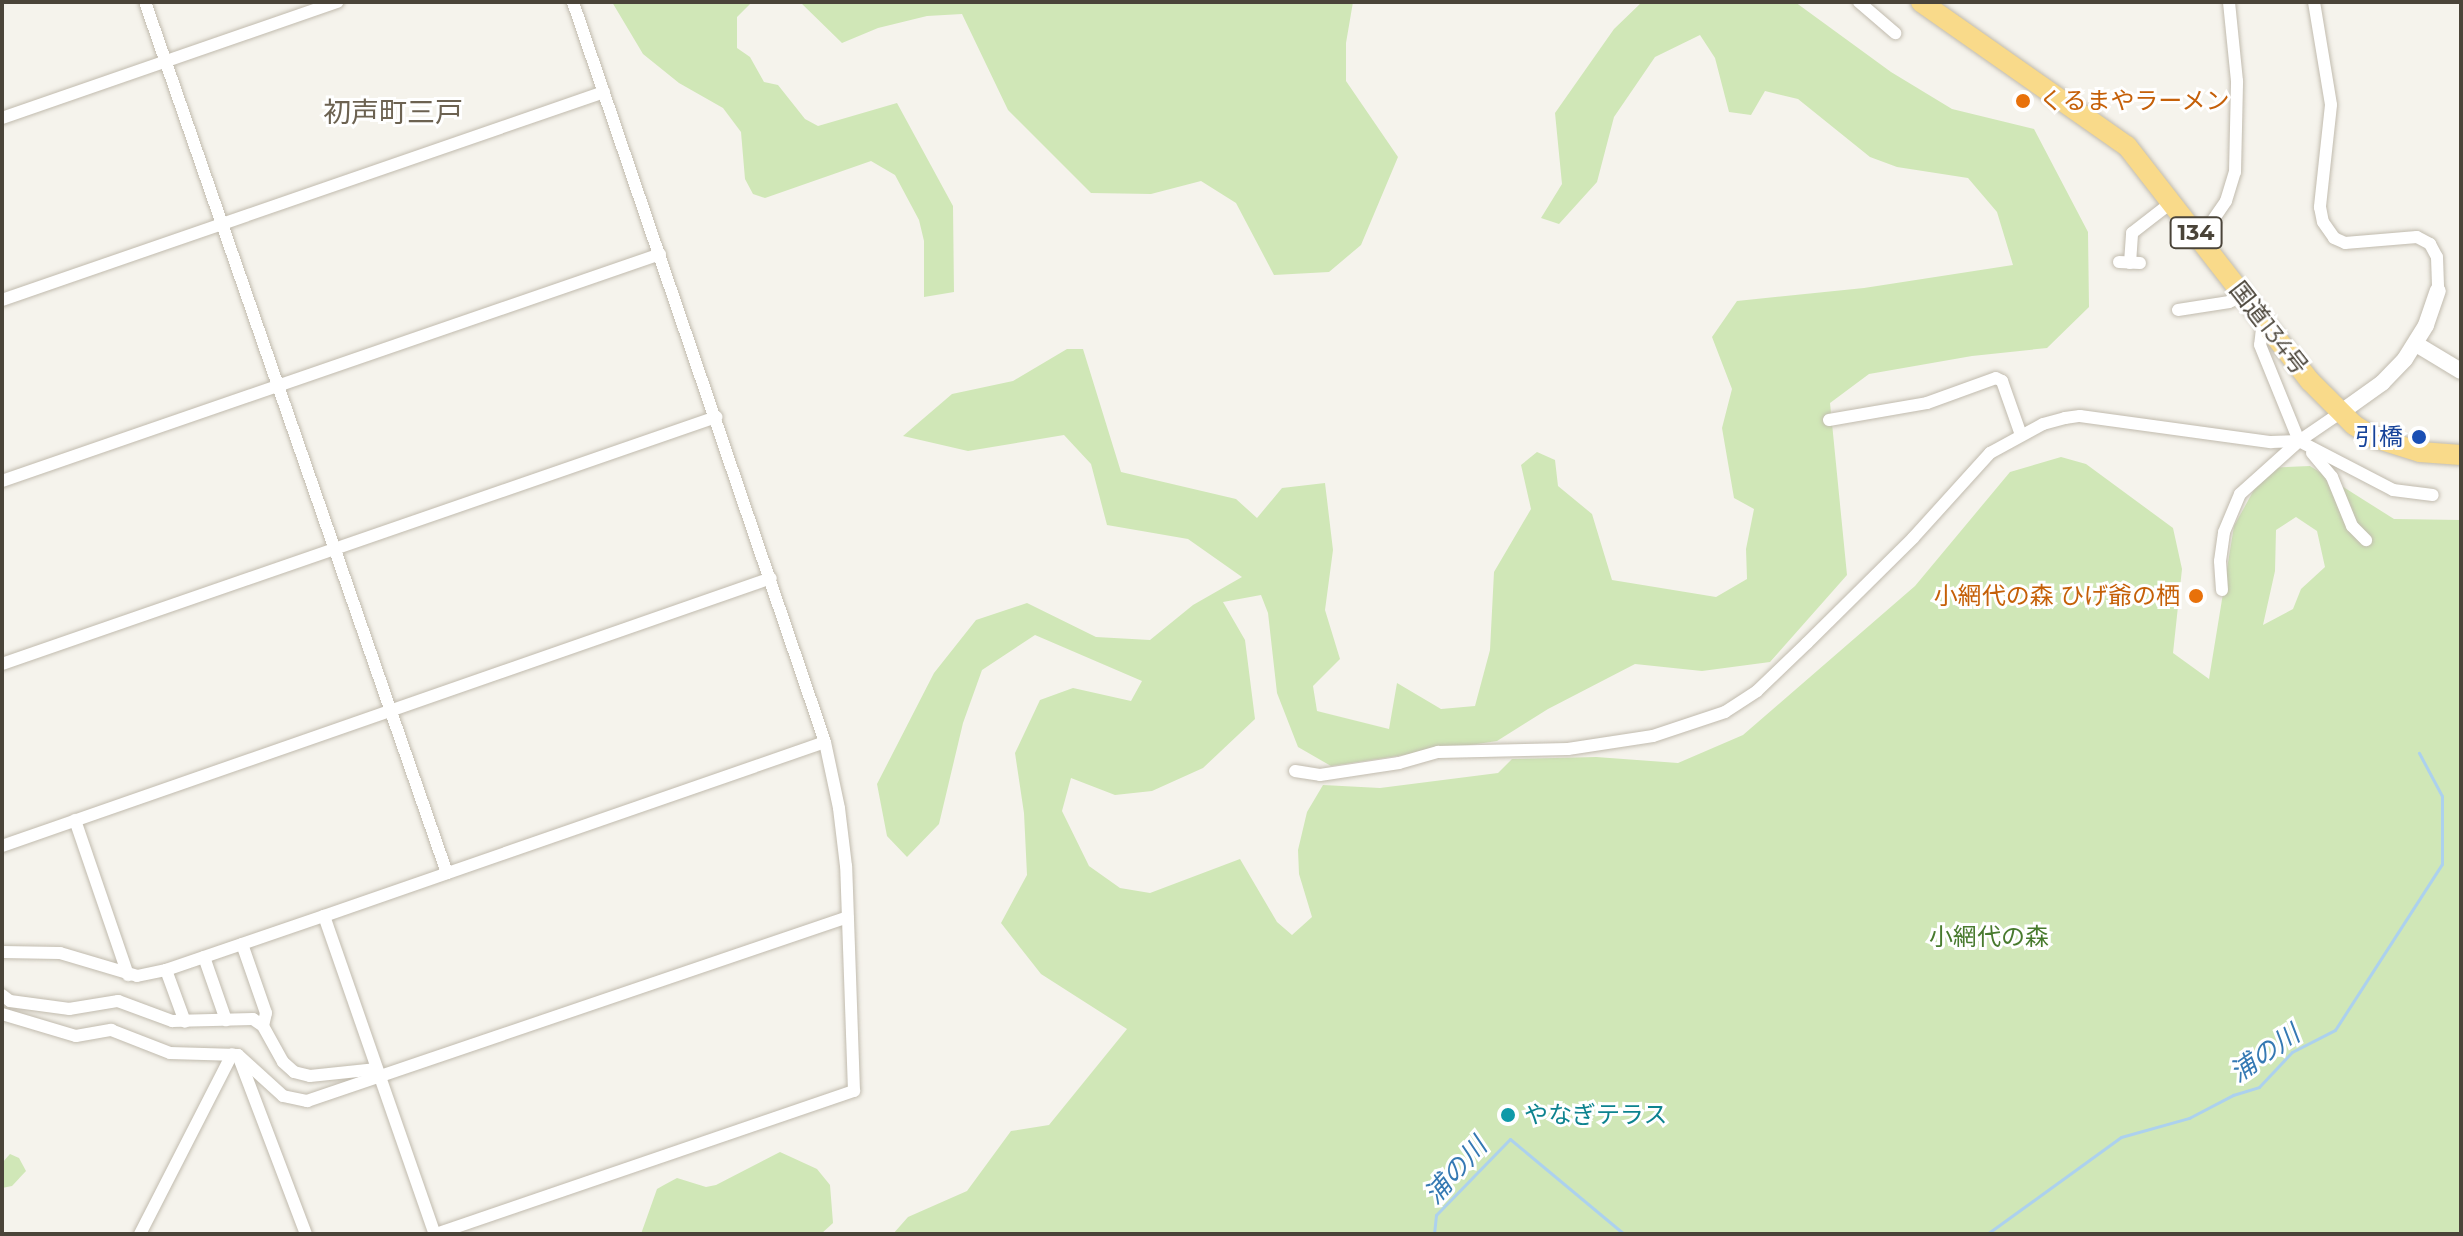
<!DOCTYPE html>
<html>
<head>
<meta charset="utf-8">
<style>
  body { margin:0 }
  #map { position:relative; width:2463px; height:1236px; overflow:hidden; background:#f5f3ec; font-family:Montserrat,"Noto Sans JP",sans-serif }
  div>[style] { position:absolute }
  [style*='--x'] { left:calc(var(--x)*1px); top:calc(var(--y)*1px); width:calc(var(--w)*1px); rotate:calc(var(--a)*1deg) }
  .green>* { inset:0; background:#d0e7b7 }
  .stream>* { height:3px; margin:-1.5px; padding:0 1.5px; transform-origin:1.5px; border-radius:1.5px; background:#acd1ee }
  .roads { filter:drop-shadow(0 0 2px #c1bbae) drop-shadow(0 0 2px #c1bbae) }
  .minor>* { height:12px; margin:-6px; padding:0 6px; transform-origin:6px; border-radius:6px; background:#fff }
  .tertiary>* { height:16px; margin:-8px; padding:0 8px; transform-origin:8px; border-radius:8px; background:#fff }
  .trunk>* { height:20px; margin:-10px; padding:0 10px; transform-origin:10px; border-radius:10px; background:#f9da8a }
  .dots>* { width:22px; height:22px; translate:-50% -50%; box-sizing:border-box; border:4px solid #fff; border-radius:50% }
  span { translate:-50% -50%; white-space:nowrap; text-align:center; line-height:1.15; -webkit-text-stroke:6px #fff; paint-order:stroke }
  .shield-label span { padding:2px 6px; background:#fff; border:2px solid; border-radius:6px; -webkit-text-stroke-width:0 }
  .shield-label { font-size:22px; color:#4a4439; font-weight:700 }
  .food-label { font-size:24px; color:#c56008 }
  .left { translate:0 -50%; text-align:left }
  .right { translate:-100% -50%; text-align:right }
  .street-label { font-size:24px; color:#4a4439 }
  .transit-label { font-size:24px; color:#164399 }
  .park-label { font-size:24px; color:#487a2e }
  .culture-label { font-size:24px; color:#0d838f }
  .water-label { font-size:26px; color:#3579b3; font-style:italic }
  .quarter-label { font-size:28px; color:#6c6251 }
  .frame { position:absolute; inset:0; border:4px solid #4a4439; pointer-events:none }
</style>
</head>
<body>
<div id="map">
  <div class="green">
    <i style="clip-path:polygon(612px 2px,752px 2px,737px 17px,737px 48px,750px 57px,764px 82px,778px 85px,805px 119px,818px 126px,897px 103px,953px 206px,954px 292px,924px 297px,924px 241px,919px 220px,895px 175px,871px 161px,765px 198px,753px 194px,745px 179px,741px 132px,723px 108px,679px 83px,643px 54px)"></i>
    <i style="clip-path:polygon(800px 2px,1353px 2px,1346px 43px,1346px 81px,1398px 157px,1361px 245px,1329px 272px,1274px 275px,1236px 203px,1201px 181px,1151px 194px,1091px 193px,1008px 110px,962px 14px,927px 16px,878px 28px,842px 43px)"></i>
    <i style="clip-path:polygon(evenodd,1642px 2px,1795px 2px,1891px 72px,1952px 109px,2034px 129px,2088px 232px,2089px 307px,2047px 348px,1972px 356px,1869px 374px,1830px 403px,1847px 575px,1770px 662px,1702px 671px,1635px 664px,1548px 709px,1497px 741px,1331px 766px,1298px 747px,1277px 693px,1268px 613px,1261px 595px,1223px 602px,1245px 640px,1255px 719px,1203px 768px,1152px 791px,1115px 795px,1071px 778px,1062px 811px,1089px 866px,1120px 888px,1150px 893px,1240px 859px,1277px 922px,1292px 935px,1312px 917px,1299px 874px,1298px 850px,1307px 812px,1323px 785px,1380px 788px,1498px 773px,1512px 759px,1596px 757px,1678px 763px,1743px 735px,1915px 586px,2010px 472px,2061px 457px,2086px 464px,2173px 528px,2182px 569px,2173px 653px,2209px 679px,2234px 526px,2266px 468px,2310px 466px,2394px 519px,2461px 520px,2461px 1234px,893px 1234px,908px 1217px,967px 1191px,1011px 1131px,1049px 1125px,1127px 1029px,1041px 974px,1001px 923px,1027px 875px,1024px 813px,1015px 753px,1040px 700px,1073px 688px,1131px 701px,1142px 681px,1035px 635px,982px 670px,963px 723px,939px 824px,907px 857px,887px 836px,877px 784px,934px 673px,976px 620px,1027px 603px,1096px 637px,1150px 640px,1193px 605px,1242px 577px,1188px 539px,1107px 525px,1091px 464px,1064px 435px,968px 451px,903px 436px,952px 394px,1013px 381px,1067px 349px,1083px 349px,1121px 472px,1236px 499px,1257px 518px,1282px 488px,1325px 483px,1333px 550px,1325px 610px,1340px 659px,1313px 686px,1317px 711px,1389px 729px,1397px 683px,1441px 709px,1475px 706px,1490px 650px,1494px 572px,1531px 509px,1521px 465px,1537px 452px,1555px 460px,1558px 486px,1592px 514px,1612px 580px,1716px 597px,1747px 579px,1746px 549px,1754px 509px,1734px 498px,1722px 428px,1732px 389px,1712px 337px,1737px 301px,1864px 288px,2013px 265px,1997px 212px,1968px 178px,1897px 167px,1870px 157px,1798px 99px,1765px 91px,1751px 115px,1729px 112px,1715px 58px,1700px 35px,1655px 57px,1614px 117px,1597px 182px,1559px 224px,1541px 218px,1562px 184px,1555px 113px,1614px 29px,1642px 2px,2296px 517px,2317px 531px,2325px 567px,2301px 589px,2293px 609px,2263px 625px,2275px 571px,2276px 530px,2296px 517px)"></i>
    <i style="clip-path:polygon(780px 1152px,817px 1169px,830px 1185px,833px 1223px,821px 1234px,641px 1234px,657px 1189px,664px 1185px,677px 1178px,706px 1187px,716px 1185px)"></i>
    <i style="clip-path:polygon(10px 1154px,19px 1158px,26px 1171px,12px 1186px,2px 1188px,2px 1163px)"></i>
  </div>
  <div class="stream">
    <i style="--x:1434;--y:1234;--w:19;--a:-84"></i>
    <i style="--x:1436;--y:1215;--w:106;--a:-45.8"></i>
    <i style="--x:1510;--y:1139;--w:148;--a:39.8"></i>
    <i style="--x:1987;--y:1234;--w:165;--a:-35.9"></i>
    <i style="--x:2121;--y:1137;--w:71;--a:-15.6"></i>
    <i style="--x:2189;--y:1118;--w:50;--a:-27.6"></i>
    <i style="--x:2233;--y:1095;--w:27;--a:-17"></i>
    <i style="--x:2259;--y:1087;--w:48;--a:-46.7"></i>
    <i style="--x:2292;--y:1052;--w:48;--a:-27.1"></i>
    <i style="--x:2335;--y:1030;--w:197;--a:-57.2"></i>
    <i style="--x:2442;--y:864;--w:68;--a:-90"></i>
    <i style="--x:2442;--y:796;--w:49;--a:-118.1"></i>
  </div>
  <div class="roads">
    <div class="minor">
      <i style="--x:145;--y:2;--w:922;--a:70.88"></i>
      <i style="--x:1859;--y:2;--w:48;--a:40.7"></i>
      <i style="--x:2314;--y:2;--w:104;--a:80.6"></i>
      <i style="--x:2331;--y:105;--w:103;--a:96.2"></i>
      <i style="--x:2320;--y:207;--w:15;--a:79"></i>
      <i style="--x:2323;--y:222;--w:19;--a:55"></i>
      <i style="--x:2334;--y:238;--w:12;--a:24"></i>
      <i style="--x:2345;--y:243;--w:72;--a:-4.8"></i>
      <i style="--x:2417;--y:237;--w:15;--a:28"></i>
      <i style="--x:2430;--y:244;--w:15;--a:62"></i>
      <i style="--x:2437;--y:257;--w:34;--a:88"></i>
      <i style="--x:2;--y:118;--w:355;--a:-19.1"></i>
      <i style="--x:2200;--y:239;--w:46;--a:-55.6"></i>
      <i style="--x:2226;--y:201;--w:30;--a:-73"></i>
      <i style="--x:2235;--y:172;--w:91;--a:-88.7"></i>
      <i style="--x:2237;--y:81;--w:79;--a:-95.8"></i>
      <i style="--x:2119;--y:262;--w:21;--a:3"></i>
      <i style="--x:2130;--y:263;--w:30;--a:-86"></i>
      <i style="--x:2132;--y:233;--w:51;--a:-37.8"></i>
      <i style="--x:2;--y:300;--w:637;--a:-19.06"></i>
      <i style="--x:2178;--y:310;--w:52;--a:-8.9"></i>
      <i style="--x:2229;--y:302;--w:15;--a:-23"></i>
      <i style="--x:2263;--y:321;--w:24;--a:97"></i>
      <i style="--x:2260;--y:345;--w:104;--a:67.9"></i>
      <i style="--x:1829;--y:420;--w:99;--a:-9.8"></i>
      <i style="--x:1927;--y:403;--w:73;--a:-19.9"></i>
      <i style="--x:1996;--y:378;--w:7;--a:27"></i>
      <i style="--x:2002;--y:381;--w:57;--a:70.6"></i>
      <i style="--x:2312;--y:453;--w:31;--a:50"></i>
      <i style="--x:2332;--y:477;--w:53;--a:67.8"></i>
      <i style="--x:2352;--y:526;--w:20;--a:45"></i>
      <i style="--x:2;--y:481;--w:696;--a:-19.03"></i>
      <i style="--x:2222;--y:590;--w:29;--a:-94"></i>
      <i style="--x:2220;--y:561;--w:29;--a:-82"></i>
      <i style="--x:2224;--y:532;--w:41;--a:-67.2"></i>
      <i style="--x:2240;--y:494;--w:79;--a:-41.9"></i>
      <i style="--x:2299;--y:441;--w:50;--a:-34.3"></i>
      <i style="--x:2;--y:664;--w:756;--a:-19.08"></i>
      <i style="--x:1295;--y:771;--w:25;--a:9"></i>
      <i style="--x:1320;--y:775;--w:80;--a:-8.6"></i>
      <i style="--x:1399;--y:763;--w:41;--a:-15.8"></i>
      <i style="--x:1438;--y:752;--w:130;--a:-1.3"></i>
      <i style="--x:1568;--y:749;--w:86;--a:-8.7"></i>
      <i style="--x:1653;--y:736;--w:76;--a:-18.4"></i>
      <i style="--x:1725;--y:712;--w:38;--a:-33"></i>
      <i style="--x:1757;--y:691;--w:69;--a:-43.8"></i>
      <i style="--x:1807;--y:643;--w:149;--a:-44.7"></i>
      <i style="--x:1913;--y:538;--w:115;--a:-47.8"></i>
      <i style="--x:1990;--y:453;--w:60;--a:-28.7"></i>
      <i style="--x:2043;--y:424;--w:23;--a:-15"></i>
      <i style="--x:2065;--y:418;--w:15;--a:-8"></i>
      <i style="--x:2080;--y:416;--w:193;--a:7.8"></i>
      <i style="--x:2271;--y:442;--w:28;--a:-2"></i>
      <i style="--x:2299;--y:441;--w:106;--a:27.5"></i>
      <i style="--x:2393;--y:490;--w:40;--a:7.1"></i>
      <i style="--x:75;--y:820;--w:164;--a:71.1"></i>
      <i style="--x:2;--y:846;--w:814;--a:-19.21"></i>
      <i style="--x:324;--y:916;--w:530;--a:-19.15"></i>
      <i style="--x:242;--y:944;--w:73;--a:70.8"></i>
      <i style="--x:266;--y:1013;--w:13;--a:103"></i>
      <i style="--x:2;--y:952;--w:58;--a:1"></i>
      <i style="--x:60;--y:953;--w:80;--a:16.6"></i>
      <i style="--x:137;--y:976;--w:30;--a:-12"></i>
      <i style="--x:166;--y:970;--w:167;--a:-18.9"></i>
      <i style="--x:324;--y:916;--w:337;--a:70.8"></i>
      <i style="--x:204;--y:957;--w:67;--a:70.8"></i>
      <i style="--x:166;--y:970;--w:55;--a:69.9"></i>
      <i style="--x:2;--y:995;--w:10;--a:37"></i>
      <i style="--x:10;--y:1001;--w:60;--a:7.7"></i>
      <i style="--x:69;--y:1009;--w:50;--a:-9.3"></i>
      <i style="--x:118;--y:1001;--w:58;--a:20.3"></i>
      <i style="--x:172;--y:1021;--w:81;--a:-1.4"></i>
      <i style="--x:253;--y:1019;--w:12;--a:35"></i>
      <i style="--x:263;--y:1026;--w:41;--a:60.9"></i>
      <i style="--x:283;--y:1062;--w:15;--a:42"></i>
      <i style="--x:294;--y:1072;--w:16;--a:14"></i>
      <i style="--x:310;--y:1076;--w:67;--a:-6"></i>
      <i style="--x:2;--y:1014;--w:77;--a:16.6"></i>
      <i style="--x:76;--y:1036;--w:36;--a:-10"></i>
      <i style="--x:111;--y:1030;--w:63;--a:21.3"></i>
      <i style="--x:170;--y:1053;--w:68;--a:1.7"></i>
      <i style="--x:238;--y:1055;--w:61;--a:42.3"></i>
      <i style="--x:283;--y:1096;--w:25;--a:12"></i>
      <i style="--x:307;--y:1101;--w:571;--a:-18.78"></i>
      <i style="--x:238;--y:1055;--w:191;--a:69.2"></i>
      <i style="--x:140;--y:1234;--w:202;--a:-62.9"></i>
      <i style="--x:436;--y:1234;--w:442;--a:-18.9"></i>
      <i style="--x:854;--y:1091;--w:225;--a:-92"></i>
      <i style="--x:846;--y:866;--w:58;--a:-96.9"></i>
      <i style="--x:839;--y:808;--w:67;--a:-102"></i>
      <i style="--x:825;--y:742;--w:782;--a:-108.81"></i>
    </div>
    <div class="tertiary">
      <i style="--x:2416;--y:344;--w:52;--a:31"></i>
      <i style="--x:2340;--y:413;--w:52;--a:-35.5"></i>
      <i style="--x:2382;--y:383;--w:33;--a:-46"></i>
      <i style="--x:2405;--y:359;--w:40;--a:-58"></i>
      <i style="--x:2426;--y:325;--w:36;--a:-71"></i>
    </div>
    <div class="trunk">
      <i style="--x:1921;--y:2;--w:251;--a:35"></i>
      <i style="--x:2127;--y:146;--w:298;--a:52.1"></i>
      <i style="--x:2310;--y:381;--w:62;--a:45"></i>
      <i style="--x:2354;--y:425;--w:25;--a:32"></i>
      <i style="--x:2375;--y:438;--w:47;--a:17.3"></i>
      <i style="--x:2420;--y:452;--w:41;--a:4.2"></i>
    </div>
  </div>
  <div class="dots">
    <i style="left:2023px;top:101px;background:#e8710a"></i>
    <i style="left:2419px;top:437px;background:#1a4fb4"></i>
    <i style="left:2196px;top:596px;background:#e8710a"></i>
    <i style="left:1508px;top:1115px;background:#0f9aa8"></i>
  </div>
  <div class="shield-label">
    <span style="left:2196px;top:233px">134</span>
  </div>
  <div class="food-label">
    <span class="left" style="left:2039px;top:101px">くるまやラーメン</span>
    <span class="right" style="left:2180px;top:596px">小網代の森 ひげ爺の栖</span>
  </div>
  <div class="street-label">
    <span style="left:2269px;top:328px;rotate:52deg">国道134号</span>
  </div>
  <div class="transit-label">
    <span class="right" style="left:2403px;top:437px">引橋</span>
  </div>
  <div class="park-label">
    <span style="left:1989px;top:937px">小網代の森</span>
  </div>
  <div class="culture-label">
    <span class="left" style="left:1524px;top:1115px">やなぎテラス</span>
  </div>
  <div class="water-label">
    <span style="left:2265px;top:1054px;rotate:-35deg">浦の川</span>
    <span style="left:1456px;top:1171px;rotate:-48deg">浦の川</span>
  </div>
  <div class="quarter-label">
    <span style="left:393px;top:112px">初声町三戸</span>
  </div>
  <div class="frame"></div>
</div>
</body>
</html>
